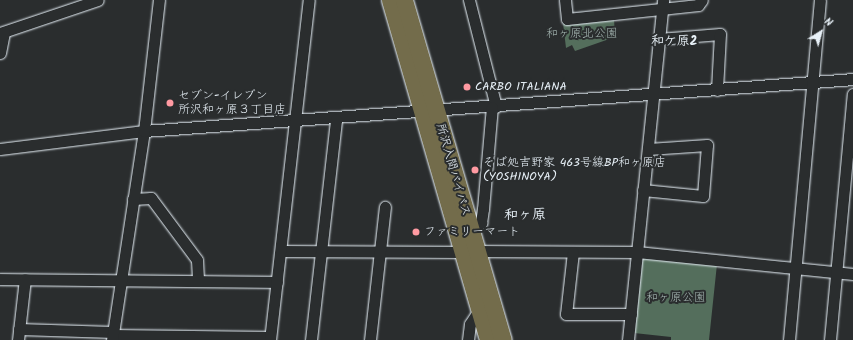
<!DOCTYPE html>
<html>
<head>
<meta charset="utf-8">
<style>
  body { margin:0 }
  #map { position:relative; width:853px; height:340px; overflow:hidden; background:#2a2d2e; font-family:Kalam,"Klee One",sans-serif }
  div>[style] { position:absolute }
  [style*='--x'] { left:calc(var(--x)*1px); top:calc(var(--y)*1px); width:calc(var(--w)*1px); rotate:calc(var(--a)*1deg) }
  .green>* { inset:0; background:#546e5c }
  .roads { filter:drop-shadow(0 0 1px #e8f1f8) drop-shadow(0 0 1px #e8f1f8) }
  .minor>* { height:11px; margin:-5.5px; padding:0 5.5px; transform-origin:5.5px; border-radius:5.5px; background:#2a2d2e }
  .highway>* { height:17px; margin:-8.5px; padding:0 8.5px; transform-origin:8.5px; border-radius:8.5px; background:#736c4b }
  .dots>* { width:11px; height:11px; translate:-50% -50%; box-sizing:border-box; border:2px solid #2a2d2e; border-radius:50% }
  span { translate:-50% -50%; white-space:nowrap; text-align:center; line-height:1.15; -webkit-text-stroke:4px #2a2d2e; paint-order:stroke }
  .park-label { font-size:12px; color:#a5b6b2 }
  .poi-label { font-size:12px; color:#e8f1f8 }
  .left { translate:0 -50%; text-align:left }
  .street-label { font-size:12px; color:#e8f1f8 }
  .neighbourhood-label { font-size:13px; color:#e8f1f8; font-weight:700 }
  .quarter-label { font-size:14px; color:#e8f1f8; font-weight:700 }
  .north { position:absolute; left:801px; top:12px; width:40px; height:40px; -webkit-text-stroke:3px #2a2d2e; paint-order:stroke; rotate:37deg; font-size:11px; font-weight:700; line-height:16px; text-align:center; color:#e8f1f8 }
  .north::after { content:''; display:block; margin:auto; width:14px; height:18px; background:#e8f1f8; clip-path:polygon(50% 0,100% 100%,50% 72%,0 100%) }
</style>
</head>
<body>
<div id="map">
  <div class="green">
    <i style="clip-path:polygon(614px 19px,615px 37px,575px 51px,572px 45px,566px 48px,563px 23px)"></i>
    <i style="clip-path:polygon(643px 256px,717px 264px,709px 340px,671px 340px,671px 337px,634px 333px)"></i>
  </div>
  <div class="roads">
    <div class="minor">
      <i style="--x:469;--y:0;--w:110;--a:75.8"></i>
      <i style="--x:565;--y:0;--w:19;--a:84"></i>
      <i style="--x:567;--y:19;--w:132;--a:-6.1"></i>
      <i style="--x:698;--y:5;--w:6;--a:-51"></i>
      <i style="--x:0;--y:33;--w:103;--a:-18.6"></i>
      <i style="--x:659;--y:39;--w:61;--a:-4.7"></i>
      <i style="--x:720;--y:34;--w:56;--a:93.1"></i>
      <i style="--x:0;--y:53;--w:21;--a:-79"></i>
      <i style="--x:0;--y:149;--w:145;--a:-7.1"></i>
      <i style="--x:144;--y:131;--w:711;--a:-4.19"></i>
      <i style="--x:643;--y:190;--w:60;--a:5.7"></i>
      <i style="--x:703;--y:196;--w:51;--a:-85.5"></i>
      <i style="--x:707;--y:145;--w:59;--a:176.1"></i>
      <i style="--x:133;--y:199;--w:18;--a:-3"></i>
      <i style="--x:151;--y:198;--w:77;--a:53.4"></i>
      <i style="--x:197;--y:260;--w:20;--a:87"></i>
      <i style="--x:470;--y:229;--w:13;--a:-29"></i>
      <i style="--x:481;--y:223;--w:14;--a:-82"></i>
      <i style="--x:483;--y:209;--w:102;--a:-85"></i>
      <i style="--x:281;--y:251;--w:182;--a:0.3"></i>
      <i style="--x:477;--y:251;--w:160;--a:0.4"></i>
      <i style="--x:637;--y:252;--w:217;--a:5.8"></i>
      <i style="--x:573;--y:252;--w:62;--a:96.4"></i>
      <i style="--x:566;--y:314;--w:65;--a:0"></i>
      <i style="--x:0;--y:279;--w:277;--a:0.6"></i>
      <i style="--x:19;--y:329;--w:94;--a:1.8"></i>
      <i style="--x:113;--y:335;--w:157;--a:0.7"></i>
      <i style="--x:18;--y:340;--w:61;--a:-83.5"></i>
      <i style="--x:112;--y:340;--w:211;--a:-81.3"></i>
      <i style="--x:144;--y:131;--w:132;--a:-83.5"></i>
      <i style="--x:270;--y:340;--w:342;--a:-83.5"></i>
      <i style="--x:311;--y:340;--w:222;--a:-83.5"></i>
      <i style="--x:370;--y:340;--w:134;--a:-83.6"></i>
      <i style="--x:468;--y:340;--w:16;--a:-83"></i>
      <i style="--x:470;--y:324;--w:17;--a:-57"></i>
      <i style="--x:628;--y:340;--w:342;--a:-84.1"></i>
      <i style="--x:789;--y:340;--w:341;--a:-84.8"></i>
      <i style="--x:830;--y:340;--w:247;--a:-84.7"></i>
    </div>
    <div class="highway">
      <i style="--x:390;--y:0;--w:354;--a:73.9"></i>
      <i style="--x:404;--y:0;--w:354;--a:73.8"></i>
    </div>
  </div>
  <div class="dots">
    <i style="left:467px;top:87px;background:#ff9aa2"></i>
    <i style="left:170px;top:103px;background:#ff9aa2"></i>
    <i style="left:475px;top:170px;background:#ff9aa2"></i>
    <i style="left:416px;top:232px;background:#ff9aa2"></i>
  </div>
  <div class="park-label">
    <span style="left:582px;top:34px">和ヶ原北公園</span>
    <span style="left:676px;top:298px">和ヶ原公園</span>
  </div>
  <div class="poi-label">
    <span class="left" style="left:475px;top:87px">CARBO ITALIANA</span>
    <span class="left" style="left:178px;top:103px">セブン-イレブン<br>所沢和ヶ原３丁目店</span>
    <span class="left" style="left:483px;top:170px">そば処吉野家 463号線BP和ヶ原店<br>(YOSHINOYA)</span>
    <span class="left" style="left:424px;top:232px">ファミリーマート</span>
  </div>
  <div class="street-label">
    <span style="left:453px;top:170px;rotate:74deg">所沢入間バイパス</span>
  </div>
  <div class="neighbourhood-label">
    <span style="left:674px;top:42px">和ケ原2</span>
  </div>
  <div class="quarter-label">
    <span style="left:525px;top:215px">和ヶ原</span>
  </div>
  <div class="north">N</div>
</div>
</body>
</html>
